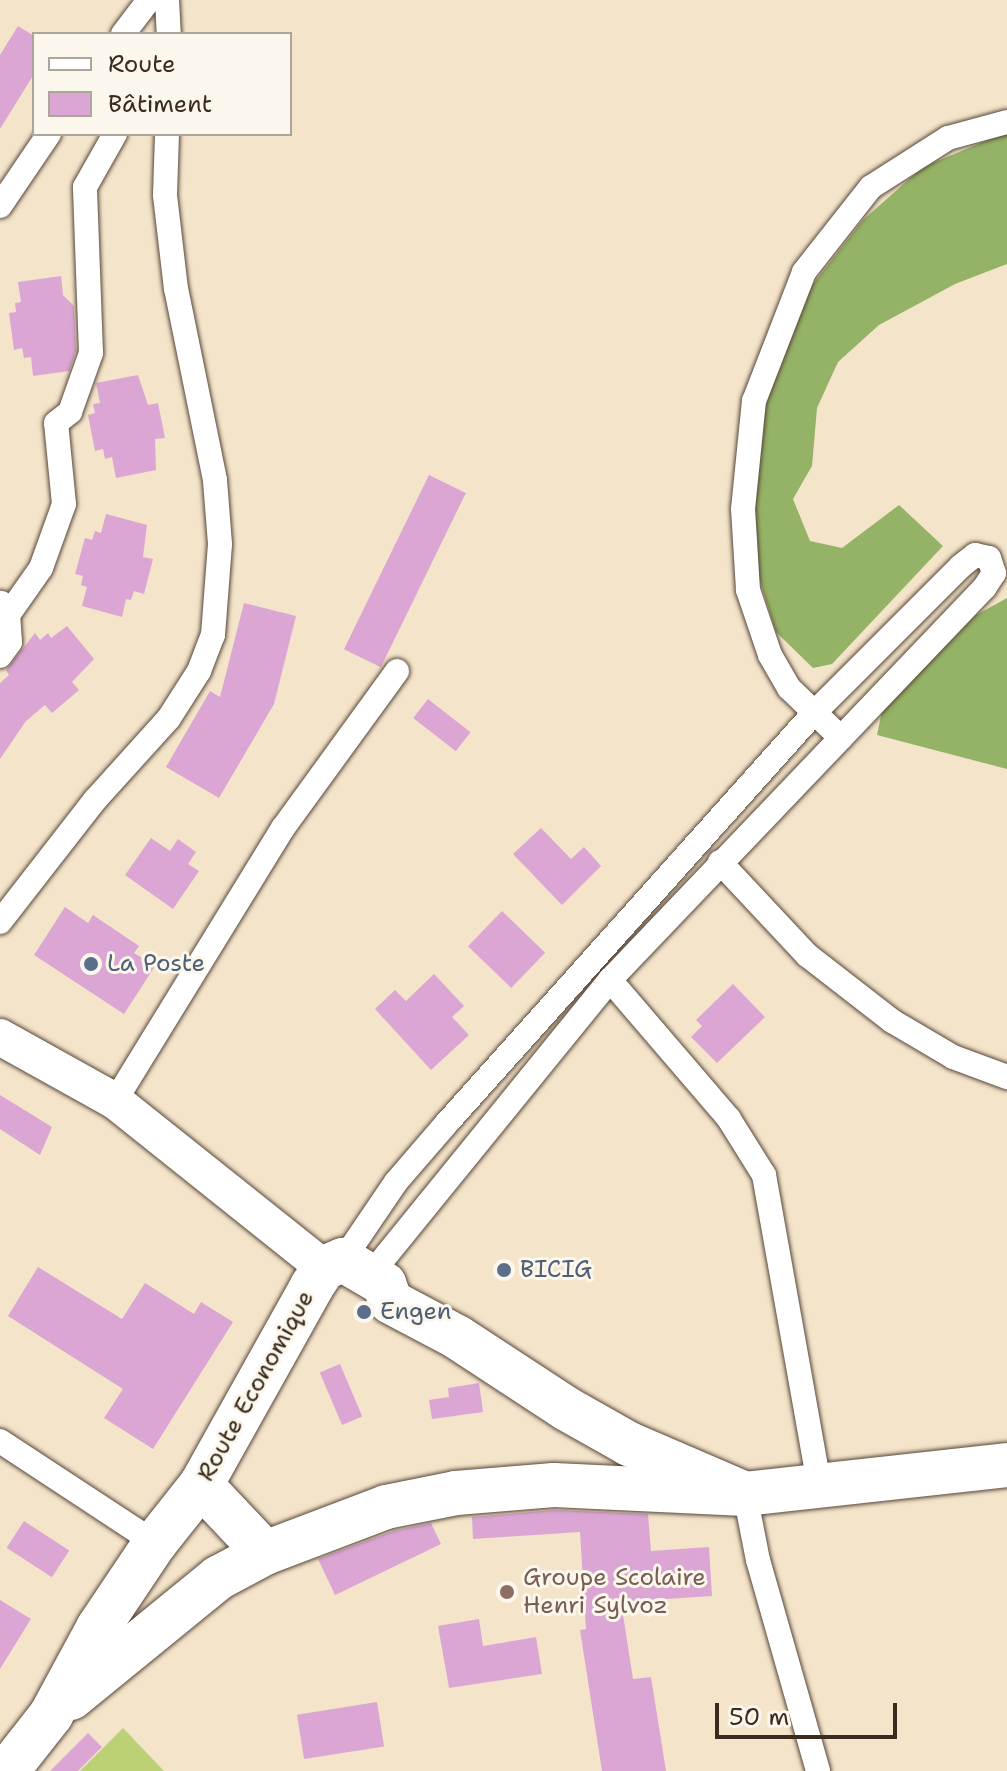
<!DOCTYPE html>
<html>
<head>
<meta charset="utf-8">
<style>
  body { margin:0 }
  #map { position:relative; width:1007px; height:1771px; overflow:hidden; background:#f4e4ca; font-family:"Shantell Sans",sans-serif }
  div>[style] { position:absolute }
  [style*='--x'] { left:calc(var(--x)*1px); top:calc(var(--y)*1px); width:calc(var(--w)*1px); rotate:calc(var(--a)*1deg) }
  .green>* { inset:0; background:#bcd175 }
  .forest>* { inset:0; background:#95b366 }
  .building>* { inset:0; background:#dba6d4; transform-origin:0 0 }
  .roads { filter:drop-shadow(0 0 2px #574638) drop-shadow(0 0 2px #574638) }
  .street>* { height:24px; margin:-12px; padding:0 12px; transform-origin:12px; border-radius:12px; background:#fff }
  .secondary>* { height:36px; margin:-18px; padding:0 18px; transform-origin:18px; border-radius:18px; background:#fff }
  .highway>* { height:44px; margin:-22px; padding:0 22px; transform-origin:22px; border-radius:22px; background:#fff }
  .dots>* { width:22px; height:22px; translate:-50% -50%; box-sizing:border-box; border:4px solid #fbf7ec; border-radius:50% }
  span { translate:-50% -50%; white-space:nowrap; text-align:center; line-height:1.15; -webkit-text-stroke:6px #fbf7ec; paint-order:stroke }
  .service-label { font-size:24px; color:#4e5e75 }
  .left { translate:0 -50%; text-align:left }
  .street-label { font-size:24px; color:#3b2a1e }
  .education-label { font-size:24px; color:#785e54 }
  .legend { position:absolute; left:32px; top:32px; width:260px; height:104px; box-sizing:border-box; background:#fbf7ec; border:2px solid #aea59a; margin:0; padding:10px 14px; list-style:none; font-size:24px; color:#3b2a1e }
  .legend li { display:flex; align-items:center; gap:16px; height:40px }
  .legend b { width:40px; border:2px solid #aea59a }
  .scale { position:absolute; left:715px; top:1703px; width:182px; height:36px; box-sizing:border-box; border:4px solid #3b2a1e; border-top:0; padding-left:10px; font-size:24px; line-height:28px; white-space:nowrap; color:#3b2a1e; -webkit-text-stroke:6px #fbf7ec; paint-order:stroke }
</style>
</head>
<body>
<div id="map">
  <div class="green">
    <i style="clip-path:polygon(123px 1728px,164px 1771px,80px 1771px)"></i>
  </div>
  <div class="forest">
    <i style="clip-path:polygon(1007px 132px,1007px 264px,955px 284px,879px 325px,838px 362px,817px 408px,812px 466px,793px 499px,810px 541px,842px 548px,899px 505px,943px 546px,832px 664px,813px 668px,776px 632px,748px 543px,754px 443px,775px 373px,813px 284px,863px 220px,923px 167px)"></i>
    <i style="clip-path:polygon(1007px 598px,1007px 769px,877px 735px,882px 711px,976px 615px)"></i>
  </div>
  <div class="building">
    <i style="clip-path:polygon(18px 26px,34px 36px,34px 74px,0 129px,0 55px)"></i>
    <i style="clip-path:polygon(61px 276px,63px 295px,74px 306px,76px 351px,69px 371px,33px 376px,31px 357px,24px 358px,22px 348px,14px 350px,9px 313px,16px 312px,15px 303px,21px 302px,18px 282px)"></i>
    <i style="clip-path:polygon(138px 375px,148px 405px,158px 403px,165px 438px,155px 439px,156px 470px,116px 478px,112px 457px,105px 459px,103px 449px,95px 451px,88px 415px,95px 413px,93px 404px,100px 403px,96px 383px)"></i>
    <i style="left:429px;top:475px;width:41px;height:194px;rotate:26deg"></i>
    <i style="clip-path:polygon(106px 514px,147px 525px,143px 557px,153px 559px,144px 594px,134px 591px,131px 600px,126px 599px,122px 617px,82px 606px,87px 587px,81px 585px,83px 576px,75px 574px,85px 538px,92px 540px,95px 531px,101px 533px)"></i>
    <i style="clip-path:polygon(244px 603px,296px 616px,274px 704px,219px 798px,166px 767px,210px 691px,220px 697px)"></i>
    <i style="clip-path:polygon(67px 626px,94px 659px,72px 682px,79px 690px,52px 713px,45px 705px,26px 721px,0 759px,0 683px,9px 675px,6px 670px,35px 633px,40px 640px,48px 633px,51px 638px)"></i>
    <i style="left:428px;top:699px;width:54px;height:24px;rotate:38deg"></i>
    <i style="clip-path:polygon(541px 828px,571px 859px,584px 847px,601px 866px,562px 905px,513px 854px)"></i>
    <i style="clip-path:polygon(151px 838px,170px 851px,178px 839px,196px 852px,188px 864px,199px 871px,173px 909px,125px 875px)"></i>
    <i style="clip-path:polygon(65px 907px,88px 923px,93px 915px,139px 946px,134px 953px,155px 966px,124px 1014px,34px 955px)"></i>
    <i style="left:502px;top:911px;width:60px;height:49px;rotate:44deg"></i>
    <i style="clip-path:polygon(434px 974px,464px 1006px,452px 1017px,469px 1035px,431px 1070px,375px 1009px,395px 990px,406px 1001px)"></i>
    <i style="clip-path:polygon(733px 984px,765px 1017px,717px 1063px,691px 1037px,702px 1026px,696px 1020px)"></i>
    <i style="clip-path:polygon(0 1095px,52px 1127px,40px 1155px,0 1129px)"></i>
    <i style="clip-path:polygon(38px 1267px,122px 1319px,145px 1283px,194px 1314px,201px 1302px,233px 1322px,153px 1449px,104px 1418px,123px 1389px,8px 1316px)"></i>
    <i style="left:340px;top:1364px;width:57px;height:22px;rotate:67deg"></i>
    <i style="clip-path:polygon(479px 1383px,483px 1412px,432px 1419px,429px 1400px,449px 1397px,448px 1388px)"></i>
    <i style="clip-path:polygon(554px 1510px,648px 1514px,651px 1551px,709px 1547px,712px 1596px,621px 1602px,633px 1679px,651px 1677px,666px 1771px,602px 1771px,580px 1630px,586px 1629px,580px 1532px,473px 1539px,472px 1517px)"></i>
    <i style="left:24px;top:1521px;width:54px;height:32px;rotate:33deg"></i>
    <i style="clip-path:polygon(431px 1523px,441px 1544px,335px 1595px,318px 1559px,393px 1531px)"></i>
    <i style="clip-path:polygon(0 1600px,31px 1619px,0 1669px)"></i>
    <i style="clip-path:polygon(479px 1619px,483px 1646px,536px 1637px,542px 1674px,449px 1688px,438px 1626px)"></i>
    <i style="left:377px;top:1702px;width:45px;height:81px;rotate:81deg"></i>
    <i style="clip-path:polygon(88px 1733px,102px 1747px,78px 1771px,50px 1771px)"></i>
  </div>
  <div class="roads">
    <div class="street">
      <i style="--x:167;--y:0;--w:34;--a:87"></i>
      <i style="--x:123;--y:34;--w:43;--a:-52.6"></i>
      <i style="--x:0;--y:206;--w:87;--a:-55.8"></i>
      <i style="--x:8;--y:615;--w:57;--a:-54.9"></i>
      <i style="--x:41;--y:568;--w:68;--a:-70.2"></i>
      <i style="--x:64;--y:504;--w:81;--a:-95.6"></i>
      <i style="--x:56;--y:423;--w:18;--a:-38"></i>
      <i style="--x:70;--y:412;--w:63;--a:-70.4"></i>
      <i style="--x:91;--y:353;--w:166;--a:-92.1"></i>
      <i style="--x:85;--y:187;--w:61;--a:-60.5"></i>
      <i style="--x:0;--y:656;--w:17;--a:-54"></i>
      <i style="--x:10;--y:642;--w:27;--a:-94"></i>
      <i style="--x:8;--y:615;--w:14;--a:-120"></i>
      <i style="--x:841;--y:738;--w:72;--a:-136.1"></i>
      <i style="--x:789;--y:688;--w:38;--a:-120"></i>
      <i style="--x:770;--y:655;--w:69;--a:-108.7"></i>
      <i style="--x:748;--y:590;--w:81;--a:-93.5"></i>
      <i style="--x:743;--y:509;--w:109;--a:-84.2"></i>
      <i style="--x:754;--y:401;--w:138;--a:-68.8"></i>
      <i style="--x:804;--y:272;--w:108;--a:-51.8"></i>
      <i style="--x:871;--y:187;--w:91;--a:-32.5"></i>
      <i style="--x:948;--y:138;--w:61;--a:-15.2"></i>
      <i style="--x:720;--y:862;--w:127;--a:46.9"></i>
      <i style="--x:807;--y:955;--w:108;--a:37.8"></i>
      <i style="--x:892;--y:1021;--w:71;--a:30.5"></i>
      <i style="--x:953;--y:1057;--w:58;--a:20.3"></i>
      <i style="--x:0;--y:922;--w:155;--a:-52.1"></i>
      <i style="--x:95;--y:800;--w:110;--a:-47.9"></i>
      <i style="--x:169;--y:718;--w:56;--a:-57.4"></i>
      <i style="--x:199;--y:671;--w:39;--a:-69"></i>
      <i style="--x:213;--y:635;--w:91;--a:-85.6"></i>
      <i style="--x:220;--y:544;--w:64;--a:-94.5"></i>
      <i style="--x:215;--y:480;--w:195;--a:-101.5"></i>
      <i style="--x:176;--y:289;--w:95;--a:-96.7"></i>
      <i style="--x:165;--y:195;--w:61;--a:-88.1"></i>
      <i style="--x:610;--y:980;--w:183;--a:49.4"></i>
      <i style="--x:729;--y:1119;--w:66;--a:58"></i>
      <i style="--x:764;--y:1175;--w:313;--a:79.9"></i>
      <i style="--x:115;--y:1101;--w:321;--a:-58.4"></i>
      <i style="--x:283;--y:828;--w:194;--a:-54"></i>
      <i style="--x:343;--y:1260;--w:94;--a:-55.8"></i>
      <i style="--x:396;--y:1182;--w:77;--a:-49.2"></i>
      <i style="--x:446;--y:1124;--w:552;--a:-48.16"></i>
      <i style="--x:814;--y:713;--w:208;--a:-45"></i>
      <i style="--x:961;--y:566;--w:18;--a:-38"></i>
      <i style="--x:975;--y:555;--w:14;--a:12"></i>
      <i style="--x:989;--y:558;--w:16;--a:72"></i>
      <i style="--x:994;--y:573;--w:17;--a:123"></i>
      <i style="--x:985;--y:587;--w:543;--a:133.66"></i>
      <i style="--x:610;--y:980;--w:377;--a:129.1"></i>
      <i style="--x:0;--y:1441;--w:186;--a:33.3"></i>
      <i style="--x:745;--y:1494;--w:67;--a:78.9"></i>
      <i style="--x:758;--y:1560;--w:219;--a:74.1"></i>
    </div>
    <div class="secondary">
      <i style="--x:0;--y:1037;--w:132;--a:29.1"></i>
      <i style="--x:115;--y:1101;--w:268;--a:38.6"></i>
    </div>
    <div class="highway">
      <i style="--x:201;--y:1485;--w:93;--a:46.7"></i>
      <i style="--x:71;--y:1698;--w:190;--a:-39.2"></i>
      <i style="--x:218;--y:1578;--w:53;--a:-28"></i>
      <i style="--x:265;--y:1553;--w:129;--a:-20.8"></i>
      <i style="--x:386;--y:1507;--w:71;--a:-11.3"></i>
      <i style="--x:456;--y:1493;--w:98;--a:-4.7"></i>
      <i style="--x:554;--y:1485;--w:191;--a:2.7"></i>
      <i style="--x:745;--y:1494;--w:264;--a:-6.3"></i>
      <i style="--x:7;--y:1771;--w:71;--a:-51.8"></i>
      <i style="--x:51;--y:1715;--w:99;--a:-61.6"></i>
      <i style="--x:98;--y:1628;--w:102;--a:-56.2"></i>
      <i style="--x:155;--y:1543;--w:74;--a:-51.6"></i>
      <i style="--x:201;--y:1485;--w:228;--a:-60.8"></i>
      <i style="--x:312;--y:1286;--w:22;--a:-56"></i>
      <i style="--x:324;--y:1268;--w:21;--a:-23"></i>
      <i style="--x:343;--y:1260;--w:48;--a:30.3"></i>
      <i style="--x:384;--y:1284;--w:19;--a:69"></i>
      <i style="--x:391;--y:1302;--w:75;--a:27.9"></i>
      <i style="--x:457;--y:1337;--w:131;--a:33.2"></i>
      <i style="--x:567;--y:1409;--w:71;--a:29.4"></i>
      <i style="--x:629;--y:1444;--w:126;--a:23.3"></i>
    </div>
  </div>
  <div class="dots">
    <i style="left:91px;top:964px;background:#5c6f8a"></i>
    <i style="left:504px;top:1270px;background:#5c6f8a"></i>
    <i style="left:364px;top:1312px;background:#5c6f8a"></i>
    <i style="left:507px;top:1592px;background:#8d6e63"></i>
  </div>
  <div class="service-label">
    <span class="left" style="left:107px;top:964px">La Poste</span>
    <span class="left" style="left:520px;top:1270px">BICIG</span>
    <span class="left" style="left:380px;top:1312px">Engen</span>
  </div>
  <div class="street-label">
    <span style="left:256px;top:1386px;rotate:-61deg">Route Economique</span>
  </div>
  <div class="education-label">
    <span class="left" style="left:523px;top:1592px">Groupe Scolaire<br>Henri Sylvoz</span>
  </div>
  <ul class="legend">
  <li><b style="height:10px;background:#fff"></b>Route</li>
  <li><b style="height:22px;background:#dba6d4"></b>Bâtiment</li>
  </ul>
  <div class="scale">50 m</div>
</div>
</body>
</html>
